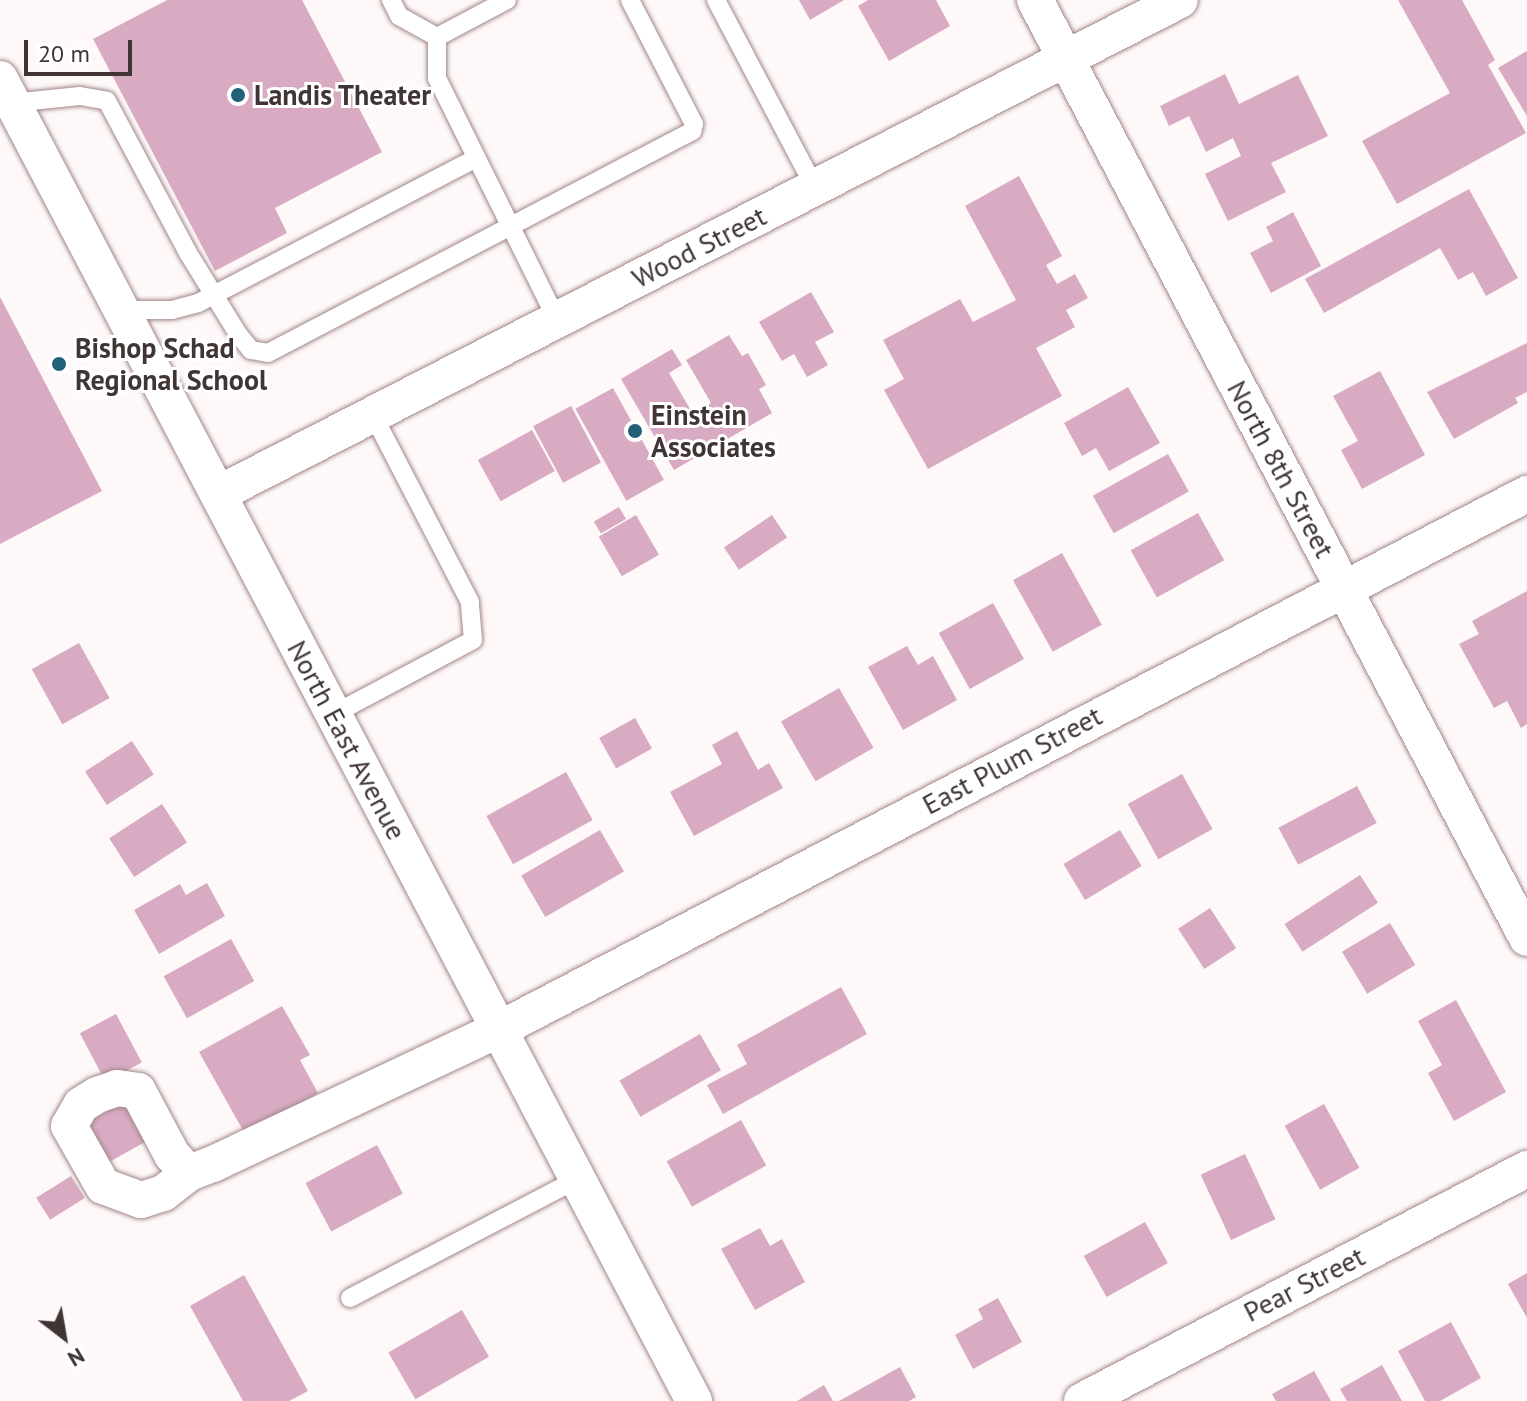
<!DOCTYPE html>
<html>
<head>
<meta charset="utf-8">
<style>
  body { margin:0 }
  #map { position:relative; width:1527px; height:1401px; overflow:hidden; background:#fef8f8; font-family:"PT Sans",sans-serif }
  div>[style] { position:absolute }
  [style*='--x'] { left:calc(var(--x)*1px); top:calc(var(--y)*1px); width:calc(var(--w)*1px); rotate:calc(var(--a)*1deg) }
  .building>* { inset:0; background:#d8abc3; transform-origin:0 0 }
  .roads { filter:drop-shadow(0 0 2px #a18688) drop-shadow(0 0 2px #a18688) }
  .service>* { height:18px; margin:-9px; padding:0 9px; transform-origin:9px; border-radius:9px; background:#fff }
  .minor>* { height:36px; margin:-18px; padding:0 18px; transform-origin:18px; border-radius:18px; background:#fff }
  .dots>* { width:22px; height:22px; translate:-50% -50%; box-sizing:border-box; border:4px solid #fff; border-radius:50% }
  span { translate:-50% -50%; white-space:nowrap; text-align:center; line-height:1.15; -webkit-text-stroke:6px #fff; paint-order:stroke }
  .poi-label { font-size:28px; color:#403435; font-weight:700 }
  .left { translate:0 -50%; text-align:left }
  .street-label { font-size:28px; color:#403435 }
  .north { position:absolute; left:24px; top:1297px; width:80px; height:80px; -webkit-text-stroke:6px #fff; paint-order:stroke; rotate:149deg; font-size:22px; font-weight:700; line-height:32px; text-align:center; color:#403435 }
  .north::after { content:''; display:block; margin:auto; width:28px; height:36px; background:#403435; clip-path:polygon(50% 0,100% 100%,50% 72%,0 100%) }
  .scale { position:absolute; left:24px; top:40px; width:108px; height:36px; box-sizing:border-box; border:4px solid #403435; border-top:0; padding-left:10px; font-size:24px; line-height:28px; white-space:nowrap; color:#403435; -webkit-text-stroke:6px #fff; paint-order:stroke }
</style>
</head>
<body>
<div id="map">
  <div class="building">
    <i style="clip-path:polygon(167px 0,302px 0,382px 152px,275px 208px,287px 233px,215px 271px,93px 39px)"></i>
    <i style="clip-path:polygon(799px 0,844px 0,810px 20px)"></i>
    <i style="clip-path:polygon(868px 0,936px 0,950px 26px,889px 61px,858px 6px)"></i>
    <i style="clip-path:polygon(1398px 0,1462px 0,1495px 60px,1488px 65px,1526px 133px,1397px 204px,1362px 141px,1450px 93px)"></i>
    <i style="clip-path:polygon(1527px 51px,1527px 116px,1498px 68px)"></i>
    <i style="clip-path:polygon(1225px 74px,1239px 104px,1298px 75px,1328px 136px,1271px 163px,1286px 192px,1228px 221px,1205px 174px,1241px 156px,1233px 138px,1206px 152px,1189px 116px,1169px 126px,1160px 106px)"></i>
    <i style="clip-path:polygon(1019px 176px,1062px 256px,1046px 265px,1057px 284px,1075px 274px,1088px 298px,1066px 310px,1075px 327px,1036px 348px,1062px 396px,928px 469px,884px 390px,904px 379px,883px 340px,960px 299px,973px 322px,1016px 300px,965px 206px)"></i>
    <i style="clip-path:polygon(1469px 189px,1518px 278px,1486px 296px,1473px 272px,1458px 280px,1440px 248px,1324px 313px,1305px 279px)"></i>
    <i style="clip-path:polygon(1293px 212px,1321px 266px,1271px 293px,1250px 253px,1273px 241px,1266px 227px)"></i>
    <i style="clip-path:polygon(811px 292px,834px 332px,815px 342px,828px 365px,807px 377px,794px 354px,782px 361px,759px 322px)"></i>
    <i style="clip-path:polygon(0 297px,102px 491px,0 544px)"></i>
    <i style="clip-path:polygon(729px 335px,742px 356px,748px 353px,766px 385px,759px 389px,772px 413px,674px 470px,621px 379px,672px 349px,682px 365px,669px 373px,693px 414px,711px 403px,686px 360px)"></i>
    <i style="clip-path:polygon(1527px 343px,1527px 392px,1515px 398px,1518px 403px,1454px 439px,1427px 392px)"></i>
    <i style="clip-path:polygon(1380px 371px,1425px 455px,1362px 489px,1341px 450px,1358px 441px,1333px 396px)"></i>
    <i style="clip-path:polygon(1128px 387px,1160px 443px,1109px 471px,1096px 448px,1082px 456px,1064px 423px)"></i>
    <i style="left:613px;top:388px;width:105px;height:43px;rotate:61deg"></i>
    <i style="left:571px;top:406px;width:64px;height:43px;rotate:62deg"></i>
    <i style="left:532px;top:430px;width:47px;height:62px;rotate:61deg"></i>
    <i style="left:1168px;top:454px;width:43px;height:86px;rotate:61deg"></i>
    <i style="left:619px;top:507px;width:14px;height:29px;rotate:60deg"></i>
    <i style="left:1198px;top:513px;width:54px;height:77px;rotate:61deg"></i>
    <i style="left:636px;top:515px;width:46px;height:43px;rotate:60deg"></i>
    <i style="left:772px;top:515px;width:27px;height:58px;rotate:56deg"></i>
    <i style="left:1062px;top:553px;width:82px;height:56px;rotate:61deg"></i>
    <i style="clip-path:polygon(1527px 591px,1527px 724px,1521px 728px,1507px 701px,1494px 708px,1459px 644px,1479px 634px,1472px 621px)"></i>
    <i style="left:993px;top:603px;width:64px;height:62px;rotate:61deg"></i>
    <i style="left:79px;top:643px;width:63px;height:54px;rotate:61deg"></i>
    <i style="clip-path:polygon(907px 646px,918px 665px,933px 656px,957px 700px,903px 730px,868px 667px)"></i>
    <i style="left:839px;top:688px;width:69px;height:67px;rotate:60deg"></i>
    <i style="left:635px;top:718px;width:35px;height:41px;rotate:61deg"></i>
    <i style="clip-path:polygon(737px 731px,758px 770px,769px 763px,783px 788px,694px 836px,670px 792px,722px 764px,712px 745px)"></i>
    <i style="left:132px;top:741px;width:40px;height:56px;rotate:57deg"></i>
    <i style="left:566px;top:772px;width:55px;height:91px;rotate:61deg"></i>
    <i style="left:1182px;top:774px;width:63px;height:62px;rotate:61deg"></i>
    <i style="left:1357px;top:786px;width:42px;height:89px;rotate:62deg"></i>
    <i style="left:162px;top:804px;width:46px;height:63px;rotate:57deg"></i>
    <i style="left:600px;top:830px;width:48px;height:91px;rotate:60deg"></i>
    <i style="left:1120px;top:830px;width:42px;height:66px;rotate:59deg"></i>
    <i style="left:1360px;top:875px;width:33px;height:90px;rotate:57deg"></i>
    <i style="clip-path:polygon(207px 883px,225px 916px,159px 954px,134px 910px,180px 884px,186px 895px)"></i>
    <i style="left:1210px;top:908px;width:48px;height:38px;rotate:57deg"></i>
    <i style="left:1390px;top:923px;width:49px;height:56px;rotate:59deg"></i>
    <i style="left:231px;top:939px;width:48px;height:77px;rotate:61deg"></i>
    <i style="clip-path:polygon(841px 987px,867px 1034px,723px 1114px,707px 1085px,747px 1064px,737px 1045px)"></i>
    <i style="clip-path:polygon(1456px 1000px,1506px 1092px,1454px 1121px,1428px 1073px,1442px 1065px,1418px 1021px)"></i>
    <i style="clip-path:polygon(282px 1006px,310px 1055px,300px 1060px,318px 1093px,245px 1134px,199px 1052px)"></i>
    <i style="left:116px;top:1014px;width:55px;height:41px;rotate:62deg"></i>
    <i style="left:700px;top:1034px;width:42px;height:93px;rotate:60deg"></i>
    <i style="left:130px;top:1099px;width:45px;height:60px;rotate:61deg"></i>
    <i style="left:1324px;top:1104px;width:73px;height:45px;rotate:61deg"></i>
    <i style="left:741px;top:1120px;width:52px;height:85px;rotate:61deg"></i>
    <i style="left:377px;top:1145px;width:55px;height:81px;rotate:62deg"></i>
    <i style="left:1245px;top:1154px;width:72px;height:49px;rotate:65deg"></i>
    <i style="left:71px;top:1176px;width:26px;height:41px;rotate:58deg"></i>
    <i style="left:1145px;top:1222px;width:47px;height:70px;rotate:61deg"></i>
    <i style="clip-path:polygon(760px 1228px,770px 1246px,782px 1239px,805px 1282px,755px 1310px,721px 1249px)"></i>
    <i style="clip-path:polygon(1527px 1273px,1527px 1318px,1508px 1284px)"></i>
    <i style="clip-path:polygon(244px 1275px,308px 1391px,289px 1401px,243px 1401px,190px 1306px)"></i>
    <i style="clip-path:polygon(998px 1298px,1022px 1342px,973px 1369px,955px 1335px,983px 1319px,978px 1309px)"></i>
    <i style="left:462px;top:1310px;width:54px;height:85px;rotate:60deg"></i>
    <i style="clip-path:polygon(1451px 1322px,1481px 1378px,1440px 1401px,1425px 1401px,1398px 1351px)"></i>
    <i style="clip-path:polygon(1382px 1365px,1402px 1401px,1347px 1401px,1340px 1389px)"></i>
    <i style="clip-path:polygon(900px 1367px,916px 1397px,909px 1401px,839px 1401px)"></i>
    <i style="clip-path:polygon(1314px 1371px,1331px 1401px,1276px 1401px,1272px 1394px)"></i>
    <i style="clip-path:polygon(824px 1385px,833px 1401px,797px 1401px)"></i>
  </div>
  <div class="roads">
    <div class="service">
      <i style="--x:391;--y:0;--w:18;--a:63"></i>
      <i style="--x:399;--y:16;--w:43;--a:28.9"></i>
      <i style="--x:507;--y:0;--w:79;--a:152.1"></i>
      <i style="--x:437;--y:37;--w:41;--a:90"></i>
      <i style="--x:437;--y:78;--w:270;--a:63.6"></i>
      <i style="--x:716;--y:0;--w:212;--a:62.2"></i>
      <i style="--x:12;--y:103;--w:68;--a:-5.9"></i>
      <i style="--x:80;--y:96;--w:27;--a:10"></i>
      <i style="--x:107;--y:101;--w:172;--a:61.9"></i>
      <i style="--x:188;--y:253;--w:95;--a:58.3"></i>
      <i style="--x:238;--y:334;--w:21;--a:51"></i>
      <i style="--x:251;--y:350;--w:17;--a:10"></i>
      <i style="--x:268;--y:353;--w:479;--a:-27.6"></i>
      <i style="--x:692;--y:131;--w:7;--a:-74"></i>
      <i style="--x:694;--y:124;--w:140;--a:-117.3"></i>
      <i style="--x:121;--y:310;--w:51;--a:0"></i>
      <i style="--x:172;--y:310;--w:27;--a:-15"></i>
      <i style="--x:198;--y:303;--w:312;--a:-27.5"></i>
      <i style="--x:334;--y:714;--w:157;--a:-28"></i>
      <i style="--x:473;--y:640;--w:38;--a:-95"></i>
      <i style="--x:470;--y:602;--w:211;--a:-117.4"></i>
      <i style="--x:350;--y:1298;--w:257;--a:-27.6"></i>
    </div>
    <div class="minor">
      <i style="--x:1035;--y:0;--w:1059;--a:62.32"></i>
      <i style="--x:0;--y:79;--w:1493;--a:62.3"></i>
      <i style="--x:218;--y:494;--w:1081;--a:-27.18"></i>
      <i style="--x:189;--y:1173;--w:33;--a:142"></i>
      <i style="--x:163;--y:1193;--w:23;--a:162"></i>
      <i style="--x:141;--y:1200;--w:40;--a:-159.8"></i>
      <i style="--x:103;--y:1186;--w:69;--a:-119.5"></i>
      <i style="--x:69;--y:1126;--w:24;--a:-60"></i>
      <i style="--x:81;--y:1105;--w:19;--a:-32"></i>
      <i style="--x:97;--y:1095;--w:21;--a:-19"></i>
      <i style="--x:117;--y:1088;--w:21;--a:8"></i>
      <i style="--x:138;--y:1091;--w:72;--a:62"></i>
      <i style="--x:172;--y:1155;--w:25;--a:47"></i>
      <i style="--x:189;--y:1173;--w:26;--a:-21"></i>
      <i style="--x:213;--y:1164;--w:317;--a:-25.2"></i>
      <i style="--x:500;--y:1029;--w:1158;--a:-27.52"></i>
      <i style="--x:1082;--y:1401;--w:502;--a:-27.54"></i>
    </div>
  </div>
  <div class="dots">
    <i style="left:238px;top:95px;background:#226177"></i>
    <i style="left:59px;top:364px;background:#226177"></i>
    <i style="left:635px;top:431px;background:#226177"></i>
  </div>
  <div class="poi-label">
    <span class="left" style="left:254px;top:95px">Landis Theater</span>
    <span class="left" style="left:75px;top:364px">Bishop Schad<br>Regional School</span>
    <span class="left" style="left:651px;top:431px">Einstein<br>Associates</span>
  </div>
  <div class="street-label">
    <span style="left:699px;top:247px;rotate:-27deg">Wood Street</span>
    <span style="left:1281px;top:469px;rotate:62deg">North 8th Street</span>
    <span style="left:347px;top:740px;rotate:62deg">North East Avenue</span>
    <span style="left:1012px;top:760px;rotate:-28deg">East Plum Street</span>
    <span style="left:1304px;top:1284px;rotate:-27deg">Pear Street</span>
  </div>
  <div class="north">N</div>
  <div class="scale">20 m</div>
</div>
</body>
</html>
